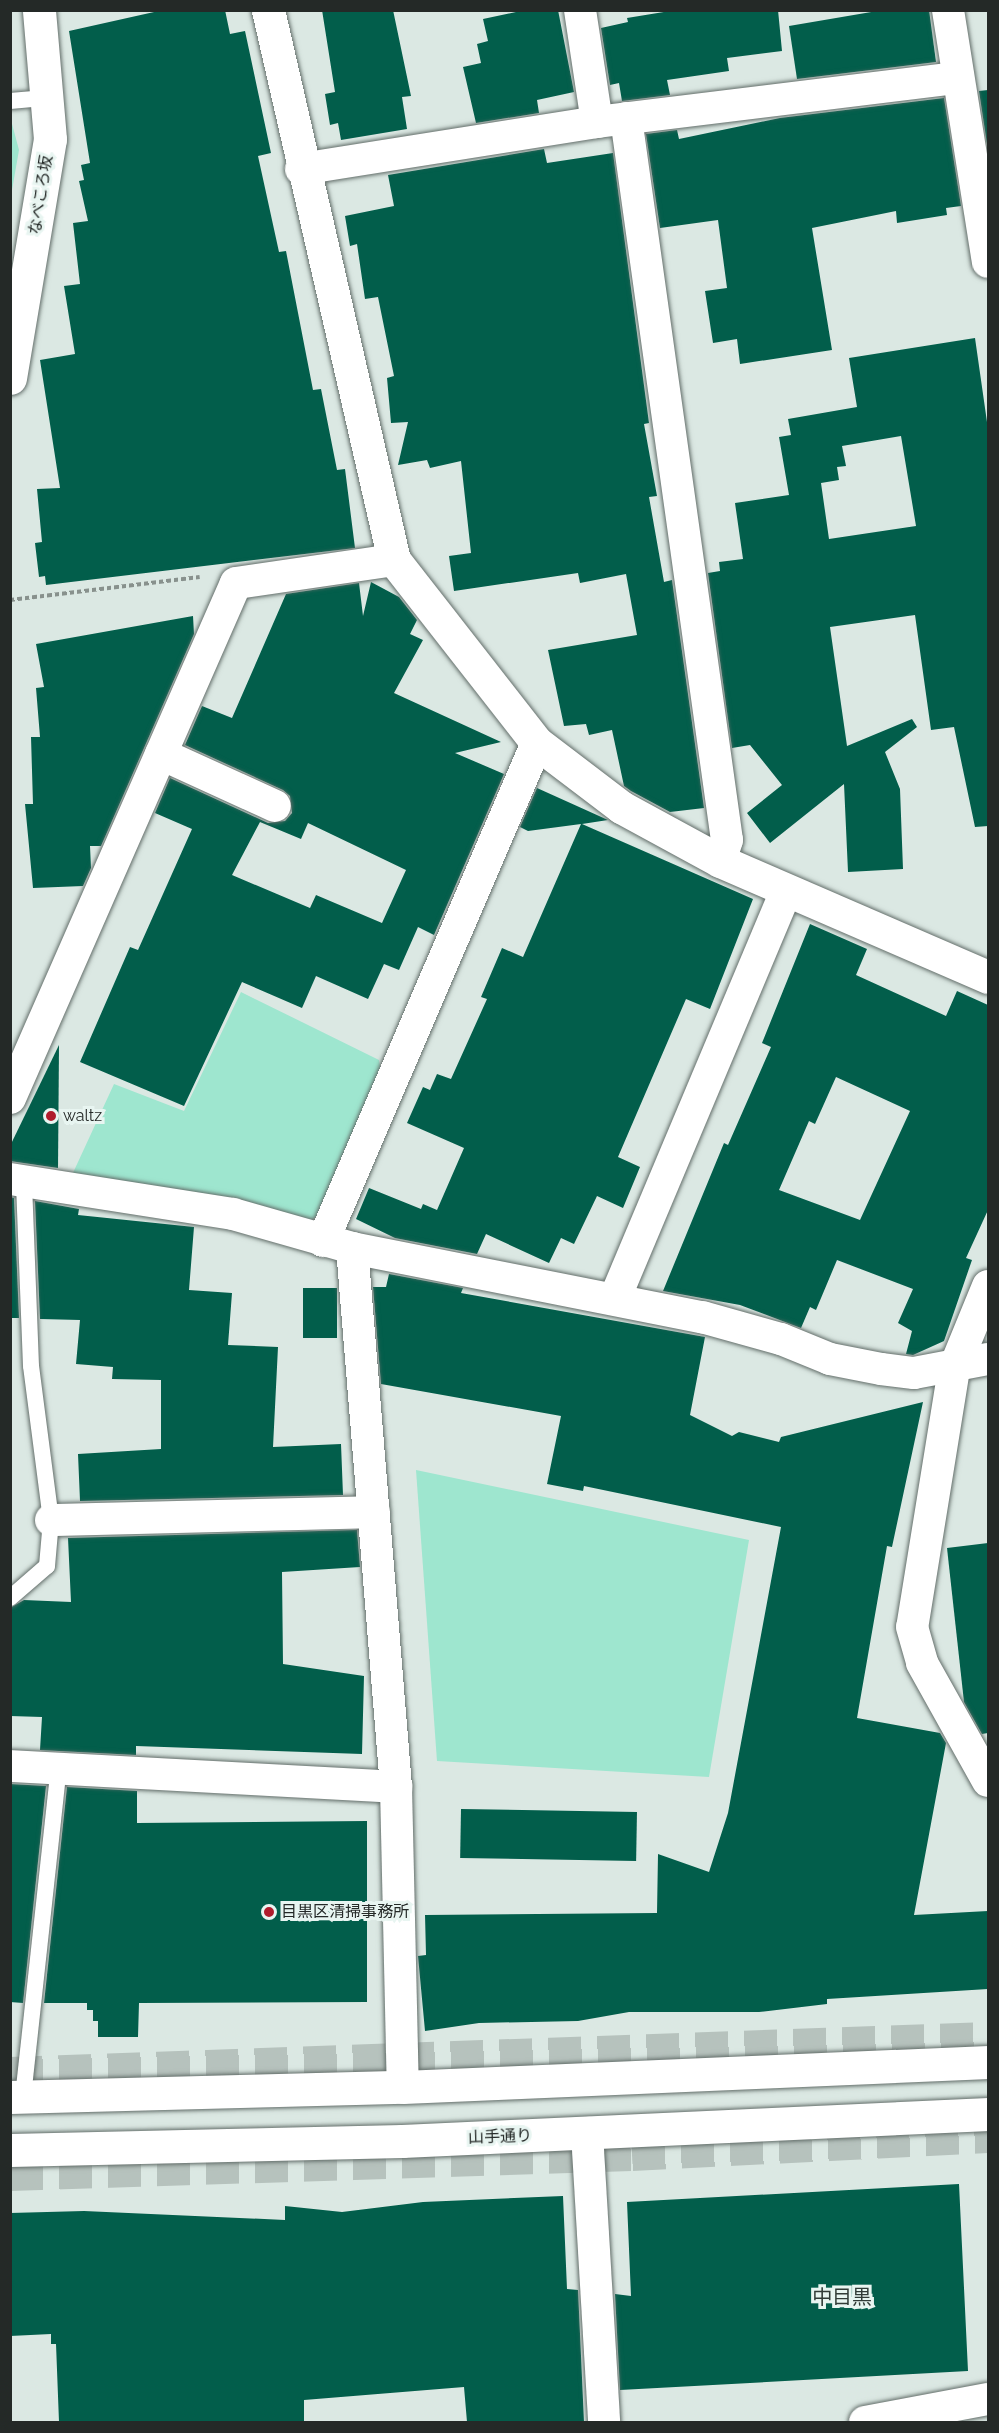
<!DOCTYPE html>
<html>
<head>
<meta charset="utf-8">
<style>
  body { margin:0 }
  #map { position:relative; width:999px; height:2433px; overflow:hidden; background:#dbe8e3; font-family:Raleway,"Noto Sans JP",sans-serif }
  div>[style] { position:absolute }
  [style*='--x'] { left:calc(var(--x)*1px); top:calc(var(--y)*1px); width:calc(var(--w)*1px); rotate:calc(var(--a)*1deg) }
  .green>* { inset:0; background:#9ee6cf }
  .building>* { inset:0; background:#025e4b; transform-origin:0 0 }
  .motorway-tunnel>* { height:33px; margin-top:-16.5px; transform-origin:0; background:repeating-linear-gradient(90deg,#b6c2bd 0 33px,transparent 0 49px) }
  .path>* { height:4px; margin-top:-2px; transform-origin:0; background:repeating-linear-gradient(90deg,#88918d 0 4.5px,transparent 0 7.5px) }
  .roads { filter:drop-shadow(0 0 2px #636e6a) drop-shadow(0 0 2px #636e6a) }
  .service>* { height:16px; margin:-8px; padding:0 8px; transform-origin:8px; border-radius:8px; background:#fff }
  .minor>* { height:32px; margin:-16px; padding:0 16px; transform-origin:16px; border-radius:16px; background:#fff }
  .tertiary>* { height:33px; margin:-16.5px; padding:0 16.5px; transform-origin:16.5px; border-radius:16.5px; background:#fff }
  .primary>* { height:33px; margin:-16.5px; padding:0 16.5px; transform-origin:16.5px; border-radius:16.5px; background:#fff }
  .dots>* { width:16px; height:16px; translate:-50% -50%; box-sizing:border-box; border:3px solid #e8f5f1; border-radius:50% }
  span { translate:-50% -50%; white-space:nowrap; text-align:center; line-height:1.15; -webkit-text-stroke:6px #e8f5f1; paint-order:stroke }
  .street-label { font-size:16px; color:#242927 }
  .poi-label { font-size:16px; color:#242927 }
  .left { translate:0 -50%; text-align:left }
  .quarter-label { font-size:20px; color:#313b37 }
  .frame { position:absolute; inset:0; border:12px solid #242927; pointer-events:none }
</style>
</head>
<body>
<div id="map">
  <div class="green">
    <i style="clip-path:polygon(11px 120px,19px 150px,11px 196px,10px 120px)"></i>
    <i style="clip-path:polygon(241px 992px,379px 1060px,383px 1086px,319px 1214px,305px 1225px,66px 1188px,114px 1084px,184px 1111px)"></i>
    <i style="clip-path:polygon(416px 1470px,749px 1540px,709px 1777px,437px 1761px)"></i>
  </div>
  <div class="building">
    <i style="clip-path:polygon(163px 10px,225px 10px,230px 34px,245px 31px,271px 153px,258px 156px,279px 252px,286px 251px,313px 390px,321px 389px,337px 470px,345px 469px,355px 548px,46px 585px,45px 576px,39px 577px,35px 543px,42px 542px,37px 489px,60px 488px,40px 360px,75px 354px,64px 286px,80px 284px,73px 223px,88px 221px,79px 181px,84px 180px,81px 165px,90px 163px,69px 31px)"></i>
    <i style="clip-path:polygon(322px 10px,393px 10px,411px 96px,402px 97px,407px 129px,341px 140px,338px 123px,330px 125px,325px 94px,335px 92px)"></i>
    <i style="clip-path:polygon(525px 10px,558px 10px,574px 92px,537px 100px,539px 113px,476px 123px,463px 67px,481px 63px,477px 44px,488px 41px,483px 19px)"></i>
    <i style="clip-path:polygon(676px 10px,778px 10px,782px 51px,727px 58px,729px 71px,667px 80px,670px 95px,622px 101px,619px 83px,610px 85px,601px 28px,628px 22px,627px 18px)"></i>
    <i style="clip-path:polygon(883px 10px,929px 10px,936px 62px,797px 79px,789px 26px)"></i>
    <i style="clip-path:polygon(988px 90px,988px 144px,987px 144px,979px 91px)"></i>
    <i style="clip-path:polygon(944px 98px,961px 206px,946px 208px,947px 215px,897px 223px,896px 211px,812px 228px,832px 350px,740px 364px,737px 339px,713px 343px,705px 291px,727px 288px,718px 220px,660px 228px,646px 134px,677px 130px,679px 139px,780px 118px)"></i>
    <i style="clip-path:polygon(544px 149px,547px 163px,613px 153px,649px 423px,644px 424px,657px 496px,649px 497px,664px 582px,672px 580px,704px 808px,670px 812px,631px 791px,624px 786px,612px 730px,589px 735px,586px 724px,564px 726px,548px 650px,637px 635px,626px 574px,580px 583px,578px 573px,454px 591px,449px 556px,471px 553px,461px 461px,430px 468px,427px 460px,398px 465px,408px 422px,391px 423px,387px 378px,394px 376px,378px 297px,365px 299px,357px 244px,350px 246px,345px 216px,394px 206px,388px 175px)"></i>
    <i style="clip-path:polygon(evenodd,975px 338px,988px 429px,988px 826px,975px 827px,954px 727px,931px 730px,915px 615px,830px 627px,847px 746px,912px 719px,917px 727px,885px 752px,900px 789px,903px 869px,848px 872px,844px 784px,770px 843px,747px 813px,782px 785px,750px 745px,732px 748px,708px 573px,720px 571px,719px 562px,743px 559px,735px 503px,789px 495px,779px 437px,791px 435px,788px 419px,857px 407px,849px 358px,975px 338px,901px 436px,916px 526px,829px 539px,821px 483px,839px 480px,837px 467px,846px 466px,842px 446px,901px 436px)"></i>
    <i style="clip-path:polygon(evenodd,371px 582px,399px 597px,417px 620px,410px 634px,423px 640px,394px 693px,501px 742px,455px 753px,504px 774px,434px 935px,418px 927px,399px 970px,384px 964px,368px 999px,316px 976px,302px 1008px,242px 982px,184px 1106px,80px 1062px,130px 947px,138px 950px,192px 829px,155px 813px,170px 778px,268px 823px,285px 821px,292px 813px,290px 796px,283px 790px,185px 745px,202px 706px,232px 718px,286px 594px,359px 583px,363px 616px,371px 582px,260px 822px,301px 839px,308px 823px,406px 870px,382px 923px,316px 895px,310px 908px,232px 875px,260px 822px)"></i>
    <i style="clip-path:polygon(193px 616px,194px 634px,101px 846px,90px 846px,91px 868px,83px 886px,33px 888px,25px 804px,33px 804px,31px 737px,40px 737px,36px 688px,44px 687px,36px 644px)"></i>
    <i style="clip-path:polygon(537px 788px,608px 820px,582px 824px,753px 899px,710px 1009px,686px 999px,618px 1157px,640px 1167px,623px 1208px,597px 1196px,574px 1244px,561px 1238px,549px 1263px,486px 1234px,477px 1254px,395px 1238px,356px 1219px,369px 1188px,421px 1209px,423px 1204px,437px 1210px,464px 1148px,407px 1123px,423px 1087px,430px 1090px,437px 1074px,451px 1079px,487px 999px,481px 997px,502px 948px,523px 957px,581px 824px,528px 831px,520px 827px)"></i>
    <i style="clip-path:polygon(evenodd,810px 924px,867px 949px,856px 975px,946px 1016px,957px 991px,988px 1005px,988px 1210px,966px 1258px,972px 1260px,944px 1341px,913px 1355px,906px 1354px,912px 1331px,898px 1323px,913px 1289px,837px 1260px,816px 1310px,810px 1307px,801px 1328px,740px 1305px,663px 1291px,724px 1143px,728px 1145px,771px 1047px,762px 1043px,810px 924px,836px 1077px,910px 1111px,860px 1220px,779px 1190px,809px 1121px,815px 1124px,836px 1077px)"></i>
    <i style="clip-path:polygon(59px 1045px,58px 1168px,10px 1161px,10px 1146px)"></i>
    <i style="clip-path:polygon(10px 1197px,14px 1198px,19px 1318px,10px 1318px)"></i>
    <i style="clip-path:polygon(35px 1201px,79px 1209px,78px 1215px,194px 1227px,189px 1290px,232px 1293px,228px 1345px,278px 1347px,273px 1447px,341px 1444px,343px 1495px,80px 1501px,78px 1454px,161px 1449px,161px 1380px,112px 1379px,113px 1367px,76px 1364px,80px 1320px,40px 1319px)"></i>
    <i style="clip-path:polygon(389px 1274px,463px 1288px,461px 1293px,705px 1337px,690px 1415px,732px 1436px,739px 1432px,779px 1442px,781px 1437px,923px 1402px,892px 1547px,887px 1546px,857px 1718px,940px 1733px,946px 1743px,914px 1915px,988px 1911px,988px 1989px,827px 1999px,827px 2004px,759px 2012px,629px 2012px,578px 2021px,479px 2023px,425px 2031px,418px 1956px,426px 1955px,425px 1915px,657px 1913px,658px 1854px,709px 1872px,728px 1813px,781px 1527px,584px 1486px,583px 1491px,547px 1484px,561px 1416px,381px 1384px,373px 1287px,386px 1287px)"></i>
    <i style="left:303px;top:1288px;width:34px;height:50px"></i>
    <i style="clip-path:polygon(357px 1530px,360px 1567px,282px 1572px,283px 1664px,364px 1676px,362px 1754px,136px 1746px,136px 1755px,40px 1750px,42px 1717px,10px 1716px,10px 1608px,24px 1600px,71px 1602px,68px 1538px)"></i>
    <i style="clip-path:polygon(988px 1543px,988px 1733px,982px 1734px,964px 1702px,947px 1548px)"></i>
    <i style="clip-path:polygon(10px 1784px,46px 1786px,23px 2003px,10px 2002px)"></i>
    <i style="clip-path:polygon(67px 1787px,137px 1791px,137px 1823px,367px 1821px,367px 2002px,139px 2003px,138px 2037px,98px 2037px,98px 2021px,93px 2021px,93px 2010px,87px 2010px,87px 2003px,44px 2003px)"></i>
    <i style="left:461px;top:1809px;width:176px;height:49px;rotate:1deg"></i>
    <i style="clip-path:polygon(959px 2184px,968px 2371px,620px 2390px,615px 2294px,631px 2296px,627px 2202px)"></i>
    <i style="clip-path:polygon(563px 2196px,567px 2289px,578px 2290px,584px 2422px,467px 2422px,464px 2387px,304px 2400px,304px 2422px,59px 2422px,56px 2344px,51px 2344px,51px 2334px,10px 2336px,10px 2213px,84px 2211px,285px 2220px,285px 2206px,342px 2212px,423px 2202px)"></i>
  </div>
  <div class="motorway-tunnel">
    <i style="--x:10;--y:2073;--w:979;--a:-2.05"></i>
    <i style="--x:10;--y:2174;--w:622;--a:-1.84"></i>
    <i style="--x:632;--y:2154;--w:356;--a:-2.9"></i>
  </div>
  <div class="path">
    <i style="--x:10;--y:600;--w:191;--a:-6.9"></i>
  </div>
  <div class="roads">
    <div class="service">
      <i style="--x:10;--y:101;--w:36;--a:-5"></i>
      <i style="--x:10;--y:1598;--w:49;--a:-40.9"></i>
      <i style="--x:47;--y:1566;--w:46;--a:-85"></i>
      <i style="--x:51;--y:1520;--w:155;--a:-97.4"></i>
      <i style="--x:31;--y:1366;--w:185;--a:-92.2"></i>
      <i style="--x:23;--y:2097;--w:331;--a:-83.8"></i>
    </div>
    <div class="minor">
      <i style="--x:580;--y:10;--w:113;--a:81.4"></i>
      <i style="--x:948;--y:10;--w:255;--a:81"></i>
      <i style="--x:626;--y:118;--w:729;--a:82.04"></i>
      <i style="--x:727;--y:840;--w:22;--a:108"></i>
      <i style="--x:301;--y:169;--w:300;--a:-9"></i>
      <i style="--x:597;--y:122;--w:363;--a:-7"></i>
      <i style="--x:161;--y:754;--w:125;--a:24.5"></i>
      <i style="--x:10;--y:1098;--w:562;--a:-66.31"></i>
      <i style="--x:236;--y:583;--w:160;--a:-8.3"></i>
      <i style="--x:10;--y:1179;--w:226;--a:8.9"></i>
      <i style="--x:233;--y:1214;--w:124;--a:15.9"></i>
      <i style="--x:352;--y:1248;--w:357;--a:11.2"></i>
      <i style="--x:702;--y:1317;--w:82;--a:15.6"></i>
      <i style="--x:781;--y:1339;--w:53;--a:22.2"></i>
      <i style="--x:830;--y:1359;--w:52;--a:11.1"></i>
      <i style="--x:881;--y:1369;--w:33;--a:7"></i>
      <i style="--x:914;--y:1373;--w:75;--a:-10.7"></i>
      <i style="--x:323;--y:1241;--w:542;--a:-66.75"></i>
      <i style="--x:352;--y:1248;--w:541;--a:85.33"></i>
      <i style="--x:396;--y:1787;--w:300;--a:88.7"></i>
      <i style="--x:988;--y:1286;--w:90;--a:112.3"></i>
      <i style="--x:954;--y:1369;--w:261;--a:99.2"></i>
      <i style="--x:912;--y:1627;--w:37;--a:74"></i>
      <i style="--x:922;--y:1663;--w:135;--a:60.8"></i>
      <i style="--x:615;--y:1298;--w:441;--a:-67.2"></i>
      <i style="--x:51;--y:1520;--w:323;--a:-1.4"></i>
      <i style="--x:10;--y:1766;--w:387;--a:3.1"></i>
      <i style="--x:587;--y:2133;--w:289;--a:86.6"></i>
      <i style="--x:865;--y:2422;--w:125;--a:-10.6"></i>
    </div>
    <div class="tertiary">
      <i style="--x:268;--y:10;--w:564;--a:77.1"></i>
      <i style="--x:394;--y:560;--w:232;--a:52"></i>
      <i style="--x:537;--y:743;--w:106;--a:37.3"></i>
      <i style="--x:621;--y:807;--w:113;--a:28.6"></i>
      <i style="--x:720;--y:861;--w:292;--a:23.4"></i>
      <i style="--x:10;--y:378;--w:242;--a:-80.5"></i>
      <i style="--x:50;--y:139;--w:129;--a:-94.9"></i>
    </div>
    <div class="primary">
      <i style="--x:10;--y:2097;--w:393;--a:-1.5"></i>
      <i style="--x:403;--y:2087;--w:586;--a:-2.45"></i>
      <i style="--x:10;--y:2150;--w:392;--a:-1.3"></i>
      <i style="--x:402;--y:2141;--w:587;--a:-2.64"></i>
    </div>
  </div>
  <div class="dots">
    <i style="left:51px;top:1116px;background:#af1c2c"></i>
    <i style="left:269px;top:1912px;background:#af1c2c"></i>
  </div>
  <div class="street-label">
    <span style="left:41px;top:195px;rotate:-81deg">なべころ坂</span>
    <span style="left:500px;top:2137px;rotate:-2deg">山手通り</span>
  </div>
  <div class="poi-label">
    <span class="left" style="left:63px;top:1116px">waltz</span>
    <span class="left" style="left:281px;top:1912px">目黒区清掃事務所</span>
  </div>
  <div class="quarter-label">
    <span style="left:842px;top:2297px">中目黒</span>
  </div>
  <div class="frame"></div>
</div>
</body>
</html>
